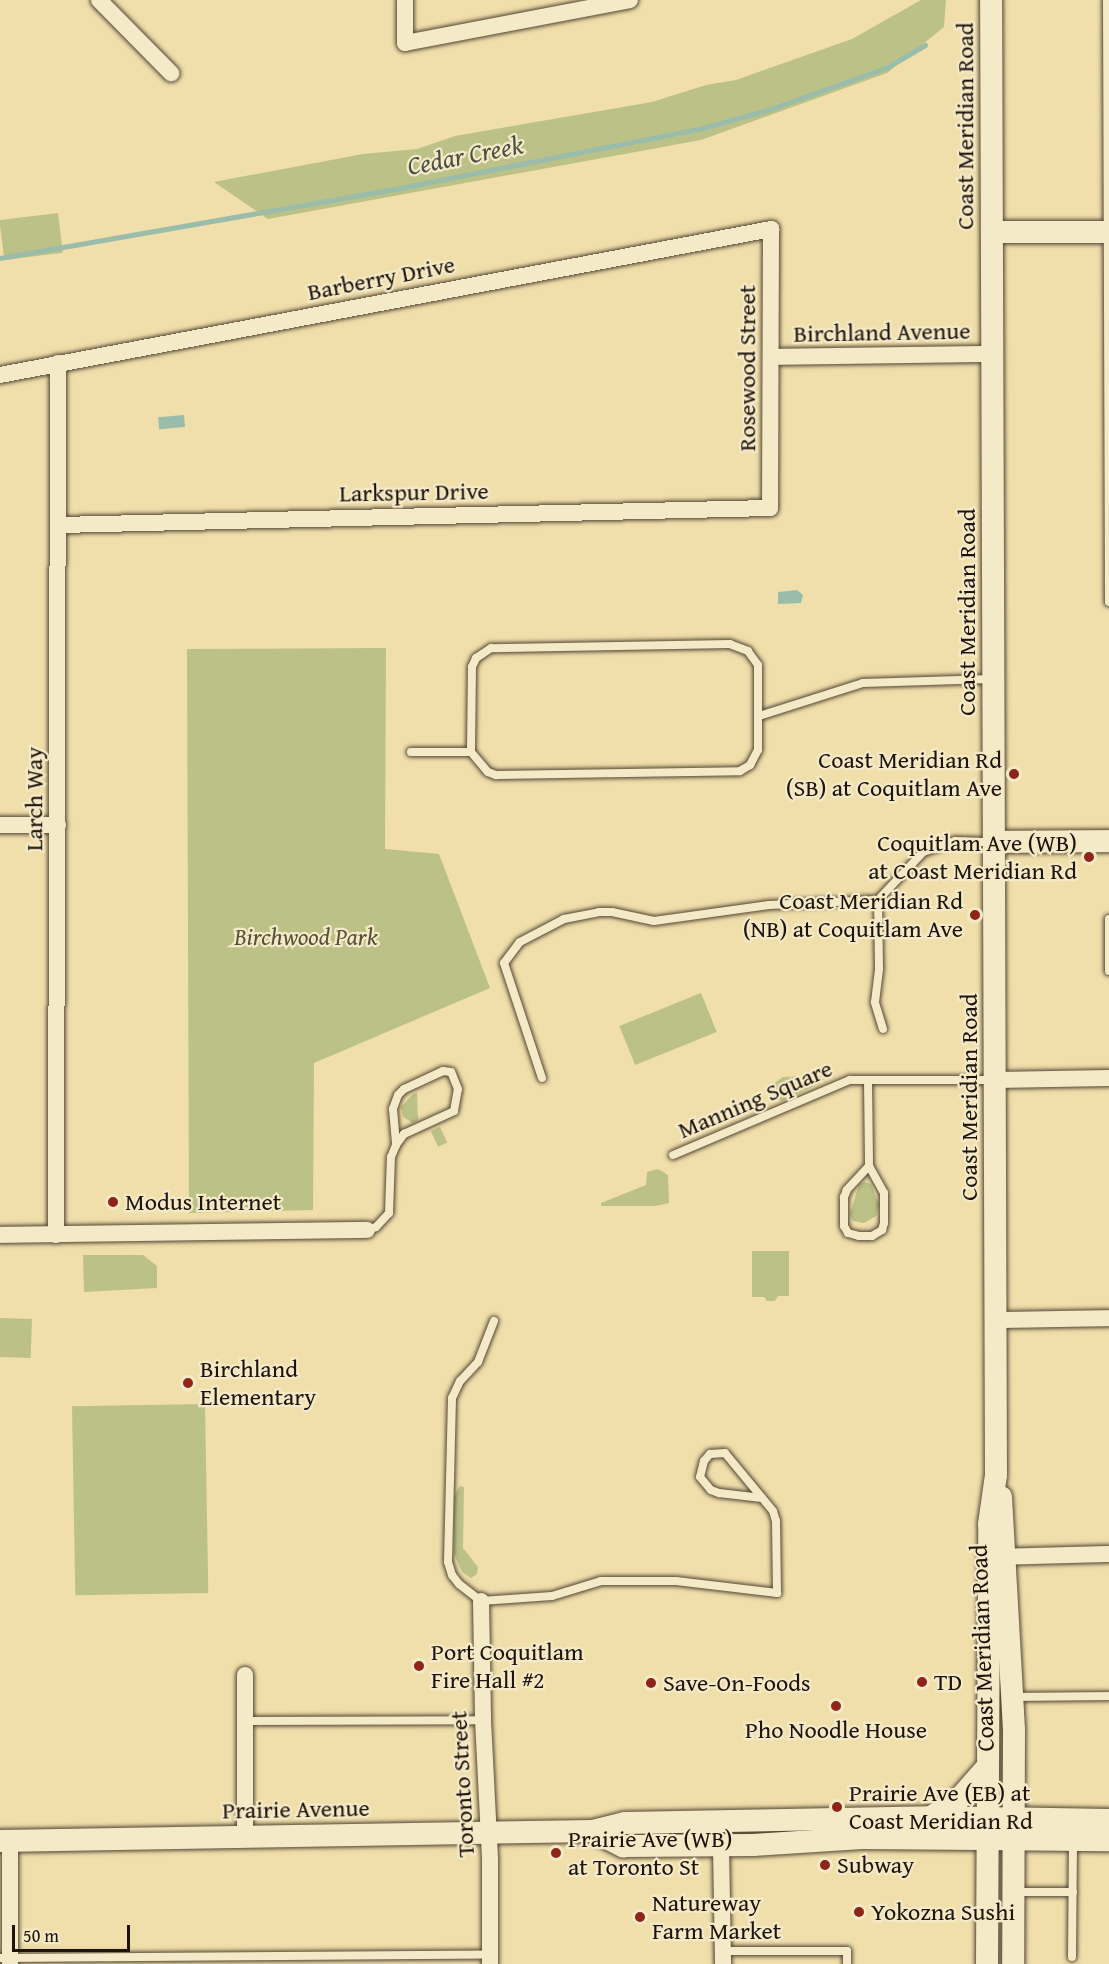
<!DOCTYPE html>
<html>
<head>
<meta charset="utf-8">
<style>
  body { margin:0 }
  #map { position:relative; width:1109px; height:1964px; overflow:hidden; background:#f0deab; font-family:"Gentium Book Plus",serif }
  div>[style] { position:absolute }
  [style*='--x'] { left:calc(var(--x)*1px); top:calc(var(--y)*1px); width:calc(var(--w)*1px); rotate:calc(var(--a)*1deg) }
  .green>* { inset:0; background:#bcc187; transform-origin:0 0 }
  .water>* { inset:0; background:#9abcaa; transform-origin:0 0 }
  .stream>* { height:4.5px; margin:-2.25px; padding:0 2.25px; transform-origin:2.25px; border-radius:2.25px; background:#9abcaa }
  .roads { filter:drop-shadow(0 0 2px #524634) drop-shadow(0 0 2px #524634) }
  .lane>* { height:8px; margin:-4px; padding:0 4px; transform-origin:4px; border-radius:4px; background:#f5eac8 }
  .street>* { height:16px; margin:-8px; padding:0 8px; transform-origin:8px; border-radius:8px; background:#f5eac8 }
  .secondary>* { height:22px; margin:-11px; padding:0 11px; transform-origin:11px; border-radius:11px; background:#f5eac8 }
  .dots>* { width:16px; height:16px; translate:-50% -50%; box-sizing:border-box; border:3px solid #f5eac8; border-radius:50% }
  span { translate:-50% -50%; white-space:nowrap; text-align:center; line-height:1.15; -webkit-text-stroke:4.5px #f5eac8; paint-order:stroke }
  .street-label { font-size:24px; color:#1e140c }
  .poi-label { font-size:24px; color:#1e140c }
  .right { translate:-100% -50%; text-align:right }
  .left { translate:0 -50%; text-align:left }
  .park-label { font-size:24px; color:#555137; font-style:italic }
  .water-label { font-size:26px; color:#494f43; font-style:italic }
  .scale { position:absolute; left:12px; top:1925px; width:118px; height:27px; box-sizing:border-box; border:3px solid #1e140c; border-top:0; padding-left:8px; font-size:18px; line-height:21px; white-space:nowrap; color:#1e140c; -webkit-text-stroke:4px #f5eac8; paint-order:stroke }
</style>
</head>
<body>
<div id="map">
  <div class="green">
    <i style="clip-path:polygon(921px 0,946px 0,944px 27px,887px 73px,701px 140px,268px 219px,214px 182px,363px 154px,417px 149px,455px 136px,652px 102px,706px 85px,736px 80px,852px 39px)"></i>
    <i style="left:58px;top:213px;width:40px;height:59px;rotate:83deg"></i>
    <i style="clip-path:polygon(386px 648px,385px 849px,439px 854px,490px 988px,314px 1063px,313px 1210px,189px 1213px,187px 649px)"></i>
    <i style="left:701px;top:993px;width:42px;height:88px;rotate:68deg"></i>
    <i style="clip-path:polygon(821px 1076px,824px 1079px,822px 1082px,782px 1101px,774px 1098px,775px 1083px,783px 1077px)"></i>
    <i style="clip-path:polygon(417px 1093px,418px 1120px,413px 1123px,403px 1117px,401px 1107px,413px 1094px)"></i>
    <i style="left:440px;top:1127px;width:17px;height:10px;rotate:65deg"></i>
    <i style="clip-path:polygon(658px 1169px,668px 1175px,669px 1203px,655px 1206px,601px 1206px,601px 1203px,646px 1185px,647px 1172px)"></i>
    <i style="clip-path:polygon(864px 1182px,871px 1184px,879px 1205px,876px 1216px,864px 1223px,853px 1221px,850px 1214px,859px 1185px)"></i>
    <i style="clip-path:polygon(752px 1251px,789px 1251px,789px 1296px,778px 1296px,775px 1301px,767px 1301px,764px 1297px,752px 1297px)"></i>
    <i style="clip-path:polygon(83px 1255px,143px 1255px,157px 1266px,157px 1288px,84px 1292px)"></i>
    <i style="left:0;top:1318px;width:32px;height:39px;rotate:2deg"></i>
    <i style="left:205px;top:1404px;width:189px;height:133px;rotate:89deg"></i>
    <i style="clip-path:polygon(460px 1486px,464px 1487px,463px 1548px,478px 1567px,477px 1574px,471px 1578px,462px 1572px,454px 1554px,454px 1496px)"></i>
  </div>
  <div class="water">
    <i style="left:184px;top:415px;width:12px;height:26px;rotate:85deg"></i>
    <i style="clip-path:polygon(797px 590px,803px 595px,801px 603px,778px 604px,778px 592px)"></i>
  </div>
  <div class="stream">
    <i style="--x:0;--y:258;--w:411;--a:-9.9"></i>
    <i style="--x:405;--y:187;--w:304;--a:-11.2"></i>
    <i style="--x:703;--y:128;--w:71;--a:-15.6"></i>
    <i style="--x:771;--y:109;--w:124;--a:-19.7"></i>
    <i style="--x:888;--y:67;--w:43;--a:-30.7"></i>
  </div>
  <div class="roads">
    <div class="lane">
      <i style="--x:1107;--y:0;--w:602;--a:89.81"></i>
      <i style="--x:759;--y:716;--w:109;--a:-17.6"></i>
      <i style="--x:863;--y:683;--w:128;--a:-1.8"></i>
      <i style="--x:411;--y:752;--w:60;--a:0"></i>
      <i style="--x:471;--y:752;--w:26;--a:50"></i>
      <i style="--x:488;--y:772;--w:9;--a:21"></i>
      <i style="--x:496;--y:775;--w:244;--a:-0.9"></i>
      <i style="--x:740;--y:771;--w:12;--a:-31"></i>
      <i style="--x:750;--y:765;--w:17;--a:-62"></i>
      <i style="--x:758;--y:750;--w:85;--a:-90"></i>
      <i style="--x:758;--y:665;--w:17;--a:-126"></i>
      <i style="--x:748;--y:651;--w:19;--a:-159"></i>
      <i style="--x:730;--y:644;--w:239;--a:179"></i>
      <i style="--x:491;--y:648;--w:18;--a:146"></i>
      <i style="--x:476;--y:658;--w:10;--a:114"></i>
      <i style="--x:472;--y:667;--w:85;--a:90.7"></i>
      <i style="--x:1109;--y:919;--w:52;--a:90"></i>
      <i style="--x:883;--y:1029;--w:28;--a:-107"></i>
      <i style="--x:875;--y:1002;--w:34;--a:-83"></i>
      <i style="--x:879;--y:968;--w:68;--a:-90.8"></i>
      <i style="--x:878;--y:900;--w:66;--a:-46.8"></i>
      <i style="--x:923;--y:852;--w:34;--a:-19"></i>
      <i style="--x:955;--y:841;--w:36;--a:2"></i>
      <i style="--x:542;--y:1078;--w:121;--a:-108.3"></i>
      <i style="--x:504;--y:963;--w:26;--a:-53"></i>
      <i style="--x:520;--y:942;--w:50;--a:-27.6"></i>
      <i style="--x:564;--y:919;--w:36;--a:-11"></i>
      <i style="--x:599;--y:912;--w:13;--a:0"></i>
      <i style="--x:612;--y:912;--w:43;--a:12.1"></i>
      <i style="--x:654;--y:921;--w:116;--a:-7.9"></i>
      <i style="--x:769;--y:905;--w:109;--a:-2.6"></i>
      <i style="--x:868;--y:1080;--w:86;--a:89.3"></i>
      <i style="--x:869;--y:1166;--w:33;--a:133"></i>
      <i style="--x:847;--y:1190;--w:8;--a:113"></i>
      <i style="--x:844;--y:1197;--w:29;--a:90"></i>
      <i style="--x:844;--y:1226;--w:8;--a:60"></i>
      <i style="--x:848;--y:1233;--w:11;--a:15"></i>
      <i style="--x:859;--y:1236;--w:13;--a:0"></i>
      <i style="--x:872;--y:1236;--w:12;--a:-31"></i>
      <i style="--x:882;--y:1230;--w:7;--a:-74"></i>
      <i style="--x:884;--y:1223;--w:30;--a:-90"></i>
      <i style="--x:884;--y:1193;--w:31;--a:-119"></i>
      <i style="--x:673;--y:1155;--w:192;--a:-23"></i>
      <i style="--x:850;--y:1080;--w:143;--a:0"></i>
      <i style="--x:367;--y:1230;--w:9;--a:-18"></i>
      <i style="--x:376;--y:1227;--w:19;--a:-47"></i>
      <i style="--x:389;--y:1213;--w:56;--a:-88"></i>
      <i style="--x:391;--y:1157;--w:13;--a:-67"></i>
      <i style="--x:396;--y:1145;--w:14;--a:-54"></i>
      <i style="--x:404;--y:1134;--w:55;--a:-24.7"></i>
      <i style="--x:454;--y:1111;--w:22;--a:-80"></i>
      <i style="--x:458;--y:1089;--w:18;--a:-112"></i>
      <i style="--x:451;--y:1072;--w:8;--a:-173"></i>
      <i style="--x:443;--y:1071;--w:43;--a:155.2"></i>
      <i style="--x:404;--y:1089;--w:8;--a:135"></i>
      <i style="--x:398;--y:1095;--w:15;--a:110"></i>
      <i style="--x:393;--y:1109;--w:36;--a:85"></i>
      <i style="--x:494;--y:1321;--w:44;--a:111.3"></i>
      <i style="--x:478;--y:1362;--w:26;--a:133"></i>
      <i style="--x:460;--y:1381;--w:19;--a:115"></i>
      <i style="--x:452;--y:1398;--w:164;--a:91.4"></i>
      <i style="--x:448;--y:1562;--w:14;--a:73"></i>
      <i style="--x:452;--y:1575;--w:11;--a:52"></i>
      <i style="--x:459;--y:1584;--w:28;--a:38"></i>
      <i style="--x:481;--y:1601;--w:71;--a:-4"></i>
      <i style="--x:552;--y:1596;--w:51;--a:-17"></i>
      <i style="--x:601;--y:1581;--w:75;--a:0"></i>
      <i style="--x:676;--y:1581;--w:102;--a:6.8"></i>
      <i style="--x:777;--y:1593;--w:72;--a:-90.8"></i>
      <i style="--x:776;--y:1521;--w:10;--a:-107"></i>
      <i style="--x:773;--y:1511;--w:75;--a:-129.6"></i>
      <i style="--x:725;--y:1453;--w:15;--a:176"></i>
      <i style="--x:710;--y:1454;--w:9;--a:131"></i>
      <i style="--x:704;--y:1461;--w:16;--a:104"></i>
      <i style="--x:700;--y:1477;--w:17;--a:50"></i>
      <i style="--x:711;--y:1490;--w:9;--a:21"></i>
      <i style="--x:719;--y:1493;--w:43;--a:6.6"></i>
      <i style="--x:1013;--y:1697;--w:96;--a:-0.6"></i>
      <i style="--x:246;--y:1721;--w:237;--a:-0.2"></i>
      <i style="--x:1013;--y:1892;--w:60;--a:0"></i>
      <i style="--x:722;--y:1951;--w:125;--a:0"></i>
      <i style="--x:847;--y:1951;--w:13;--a:90"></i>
      <i style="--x:1072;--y:1957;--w:117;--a:-89.5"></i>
      <i style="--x:0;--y:1958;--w:491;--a:-0.4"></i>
    </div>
    <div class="street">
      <i style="--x:99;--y:0;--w:103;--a:45.4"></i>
      <i style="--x:405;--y:0;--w:43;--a:90"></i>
      <i style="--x:405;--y:43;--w:229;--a:-10.8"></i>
      <i style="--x:772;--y:357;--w:220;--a:-0.8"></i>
      <i style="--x:0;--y:375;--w:785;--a:-10.72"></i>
      <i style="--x:771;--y:229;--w:279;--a:90.2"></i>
      <i style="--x:770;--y:508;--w:711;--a:178.63"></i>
      <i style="--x:0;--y:825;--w:58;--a:0"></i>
      <i style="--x:996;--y:1080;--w:113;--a:-1"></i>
      <i style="--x:0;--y:1235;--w:367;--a:-0.8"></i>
      <i style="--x:56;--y:1235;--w:872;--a:-89.87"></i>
      <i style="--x:996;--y:1320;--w:113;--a:-1"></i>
      <i style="--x:993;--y:1557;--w:116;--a:-1.5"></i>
      <i style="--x:481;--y:1601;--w:119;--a:89"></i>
      <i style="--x:483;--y:1720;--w:140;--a:87.1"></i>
      <i style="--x:490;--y:1860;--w:104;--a:90"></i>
      <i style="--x:245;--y:1675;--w:162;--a:90"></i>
      <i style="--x:721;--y:1846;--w:118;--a:89"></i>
      <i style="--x:10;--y:1964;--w:123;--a:-90"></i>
    </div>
    <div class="secondary">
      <i style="--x:992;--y:232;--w:117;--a:0"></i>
      <i style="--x:995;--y:842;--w:114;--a:-0.5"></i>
      <i style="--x:1001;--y:1497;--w:233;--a:86.8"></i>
      <i style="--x:1014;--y:1730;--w:234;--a:90.2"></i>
      <i style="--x:931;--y:1817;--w:33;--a:-33"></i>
      <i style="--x:959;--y:1799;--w:43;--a:-48.8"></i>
      <i style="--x:593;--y:1831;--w:34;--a:27"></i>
      <i style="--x:623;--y:1846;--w:130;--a:-0.4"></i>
      <i style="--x:753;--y:1845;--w:109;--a:-3.7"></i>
      <i style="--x:862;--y:1838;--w:247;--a:0.5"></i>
      <i style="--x:0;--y:1841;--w:593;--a:-0.97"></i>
      <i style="--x:593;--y:1831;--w:33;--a:-14"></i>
      <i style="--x:625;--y:1823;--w:306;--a:-1.1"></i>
      <i style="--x:931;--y:1817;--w:178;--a:1"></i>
      <i style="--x:987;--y:1964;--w:440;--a:-89.7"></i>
      <i style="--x:989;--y:1524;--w:49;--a:-81.9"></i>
      <i style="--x:996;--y:1475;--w:1475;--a:-90.19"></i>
    </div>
  </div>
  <div class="dots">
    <i style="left:1014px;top:774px;background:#8f2418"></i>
    <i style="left:1089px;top:857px;background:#8f2418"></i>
    <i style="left:975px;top:915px;background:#8f2418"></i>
    <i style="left:113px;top:1202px;background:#8f2418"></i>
    <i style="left:188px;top:1383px;background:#8f2418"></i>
    <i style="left:419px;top:1666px;background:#8f2418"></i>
    <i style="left:922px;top:1682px;background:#8f2418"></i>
    <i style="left:651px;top:1683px;background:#8f2418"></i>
    <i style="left:836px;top:1706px;background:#8f2418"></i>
    <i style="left:837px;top:1807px;background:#8f2418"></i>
    <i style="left:556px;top:1853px;background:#8f2418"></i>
    <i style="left:825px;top:1865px;background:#8f2418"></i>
    <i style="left:859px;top:1912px;background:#8f2418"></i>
    <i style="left:640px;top:1917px;background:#8f2418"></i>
  </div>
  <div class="street-label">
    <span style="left:965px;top:126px;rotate:-90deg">Coast Meridian Road</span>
    <span style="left:381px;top:278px;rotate:-11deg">Barberry Drive</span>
    <span style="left:882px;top:332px;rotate:-1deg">Birchland Avenue</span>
    <span style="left:747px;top:368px;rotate:-90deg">Rosewood Street</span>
    <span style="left:414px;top:492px;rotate:-1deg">Larkspur Drive</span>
    <span style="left:967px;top:612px;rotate:-90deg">Coast Meridian Road</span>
    <span style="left:34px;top:799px;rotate:-90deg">Larch Way</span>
    <span style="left:969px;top:1097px;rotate:-90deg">Coast Meridian Road</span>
    <span style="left:755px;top:1099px;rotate:-23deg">Manning Square</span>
    <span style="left:982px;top:1648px;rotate:-92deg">Coast Meridian Road</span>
    <span style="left:462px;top:1784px;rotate:-93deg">Toronto Street</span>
    <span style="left:296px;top:1809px;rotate:-1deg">Prairie Avenue</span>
  </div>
  <div class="poi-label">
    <span class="right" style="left:1002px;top:774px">Coast Meridian Rd<br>(SB) at Coquitlam Ave</span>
    <span class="right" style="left:1077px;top:857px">Coquitlam Ave (WB)<br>at Coast Meridian Rd</span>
    <span class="right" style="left:963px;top:915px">Coast Meridian Rd<br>(NB) at Coquitlam Ave</span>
    <span class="left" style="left:125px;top:1202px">Modus Internet</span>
    <span class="left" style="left:200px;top:1383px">Birchland<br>Elementary</span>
    <span class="left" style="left:431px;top:1666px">Port Coquitlam<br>Fire Hall #2</span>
    <span class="left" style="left:934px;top:1682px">TD</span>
    <span class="left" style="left:663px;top:1683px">Save-On-Foods</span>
    <span style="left:836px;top:1730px">Pho Noodle House</span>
    <span class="left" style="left:849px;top:1807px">Prairie Ave (EB) at<br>Coast Meridian Rd</span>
    <span class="left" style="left:568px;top:1853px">Prairie Ave (WB)<br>at Toronto St</span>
    <span class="left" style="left:837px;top:1865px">Subway</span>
    <span class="left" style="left:652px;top:1917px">Natureway<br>Farm Market</span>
    <span class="left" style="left:871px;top:1912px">Yokozna Sushi</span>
  </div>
  <div class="park-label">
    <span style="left:306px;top:937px">Birchwood Park</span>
  </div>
  <div class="water-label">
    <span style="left:465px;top:155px;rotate:-11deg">Cedar Creek</span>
  </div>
  <div class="scale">50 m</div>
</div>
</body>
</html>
